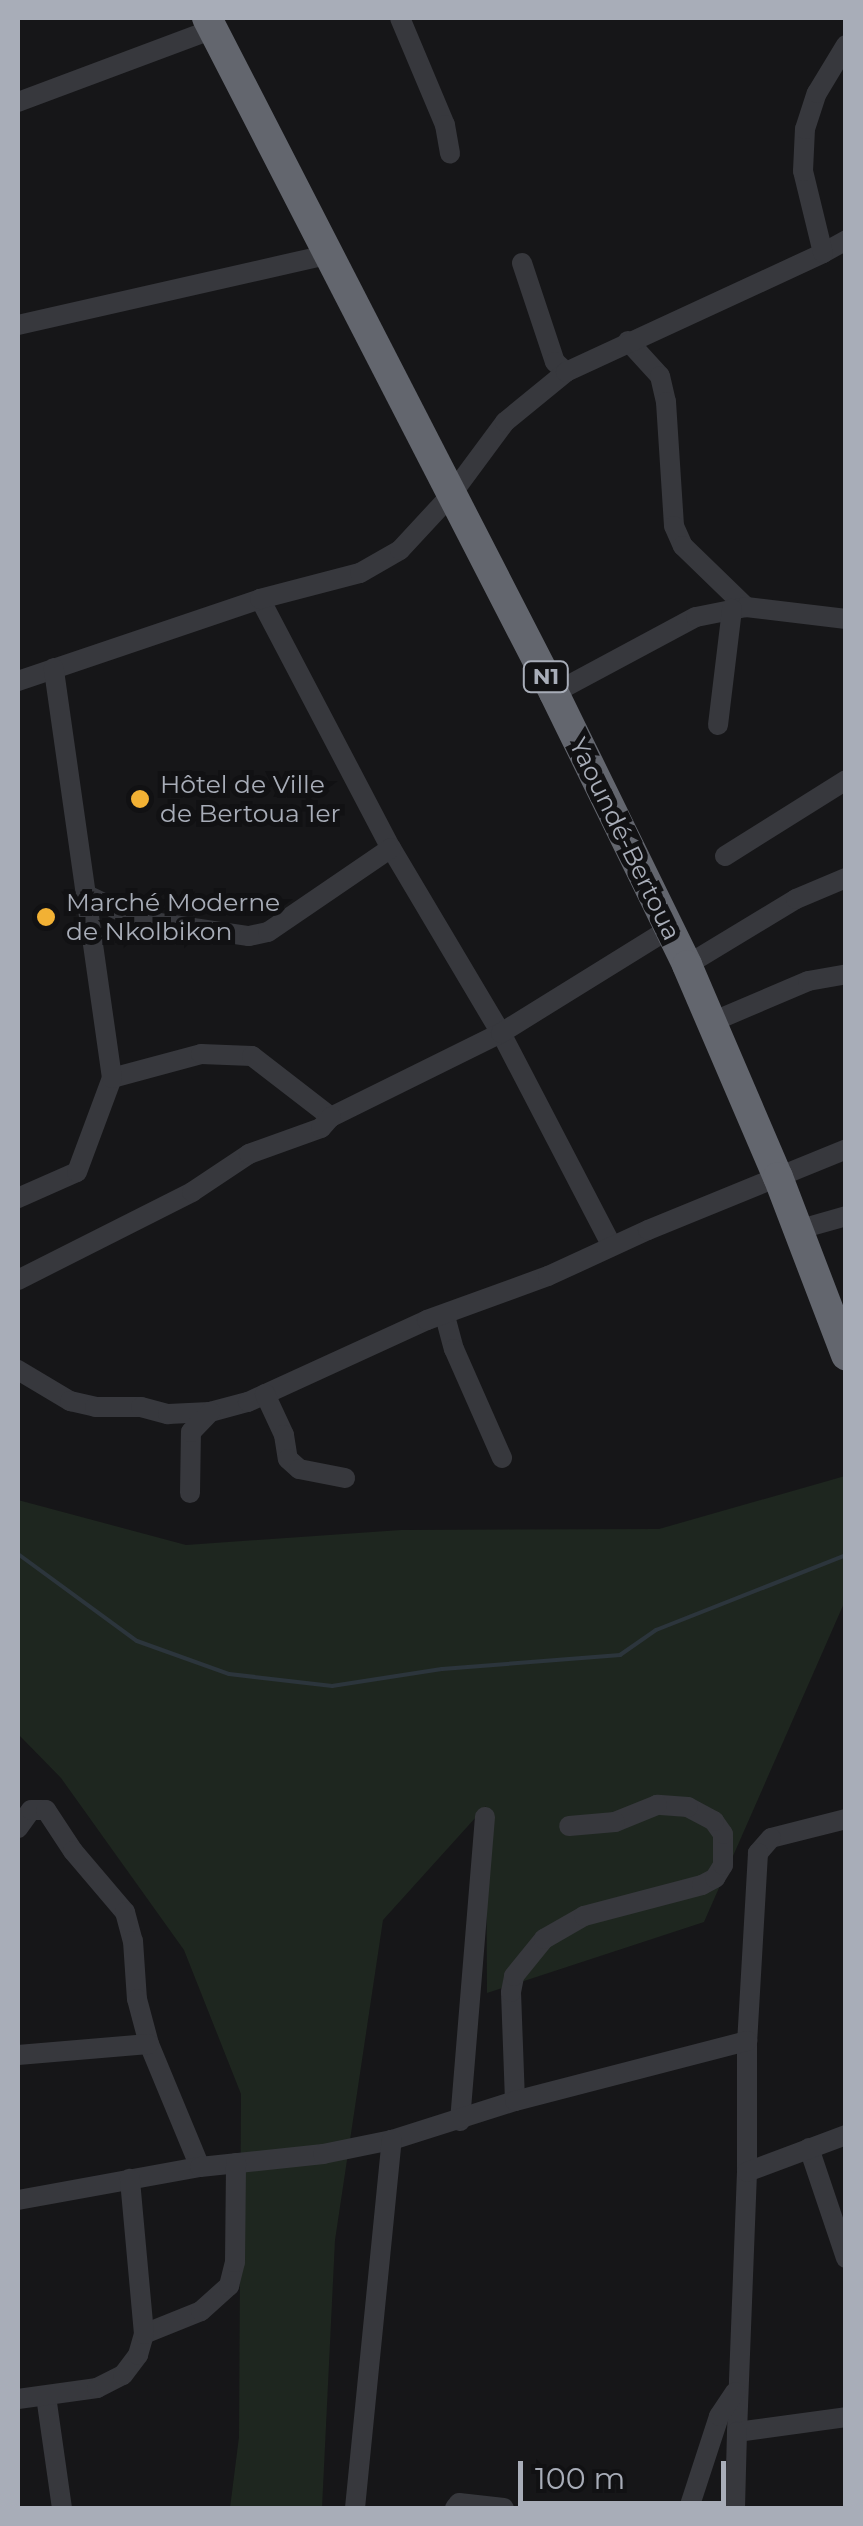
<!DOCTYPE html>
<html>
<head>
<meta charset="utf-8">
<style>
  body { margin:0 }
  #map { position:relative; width:863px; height:2526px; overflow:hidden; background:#161618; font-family:Montserrat,sans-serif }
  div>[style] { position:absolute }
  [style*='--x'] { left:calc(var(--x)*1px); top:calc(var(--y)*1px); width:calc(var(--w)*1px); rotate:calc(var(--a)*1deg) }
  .green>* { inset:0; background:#1e261f }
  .stream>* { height:4px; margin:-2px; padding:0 2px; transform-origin:2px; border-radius:2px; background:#2c353c }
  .minor>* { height:20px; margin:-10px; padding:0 10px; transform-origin:10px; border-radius:10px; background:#37383d }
  .highway>* { height:30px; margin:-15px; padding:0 15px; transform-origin:15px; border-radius:15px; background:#63666e }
  .dots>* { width:28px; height:28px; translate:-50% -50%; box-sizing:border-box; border:5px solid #111113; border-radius:50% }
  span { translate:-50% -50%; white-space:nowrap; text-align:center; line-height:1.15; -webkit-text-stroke:10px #111113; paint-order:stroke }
  .shield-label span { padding:2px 8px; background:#111113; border:2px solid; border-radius:8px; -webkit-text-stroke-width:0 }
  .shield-label { font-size:22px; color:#a8adb8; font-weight:700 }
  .poi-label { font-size:25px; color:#a8adb8 }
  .left { translate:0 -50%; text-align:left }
  .street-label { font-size:25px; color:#a8adb8 }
  .frame { position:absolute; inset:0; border:20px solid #a8adb8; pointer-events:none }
  .scale { position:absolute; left:518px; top:2461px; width:208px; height:45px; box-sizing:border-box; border:5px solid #a8adb8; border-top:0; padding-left:12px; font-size:30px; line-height:35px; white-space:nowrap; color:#a8adb8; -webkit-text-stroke:8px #111113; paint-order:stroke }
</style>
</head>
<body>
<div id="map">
  <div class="green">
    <i style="clip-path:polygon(845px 1476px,845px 1601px,704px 1922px,487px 1993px,486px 1806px,383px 1920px,335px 2240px,322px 2508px,230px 2508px,239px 2437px,241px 2094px,184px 1950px,61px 1778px,18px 1734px,18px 1500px,186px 1545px,401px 1530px,659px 1529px)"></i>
  </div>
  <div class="stream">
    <i style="--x:18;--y:1554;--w:147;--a:36.2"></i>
    <i style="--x:137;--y:1641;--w:98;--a:19.7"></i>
    <i style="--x:229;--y:1674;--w:104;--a:6.6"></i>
    <i style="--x:332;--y:1686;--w:111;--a:-8.8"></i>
    <i style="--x:442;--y:1669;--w:179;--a:-4.5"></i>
    <i style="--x:620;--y:1655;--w:44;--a:-34.8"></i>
    <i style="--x:656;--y:1630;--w:204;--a:-21.5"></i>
  </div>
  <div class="minor">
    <i style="--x:400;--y:18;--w:116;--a:67.2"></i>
    <i style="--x:445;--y:125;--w:29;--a:80"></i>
    <i style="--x:18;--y:102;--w:208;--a:-20.5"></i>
    <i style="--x:823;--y:253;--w:26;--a:-29"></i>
    <i style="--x:522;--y:263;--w:104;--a:71.6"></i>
    <i style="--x:555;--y:362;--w:15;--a:42"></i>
    <i style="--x:18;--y:325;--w:321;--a:-12.8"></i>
    <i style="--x:628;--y:341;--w:47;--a:47.6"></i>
    <i style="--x:660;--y:376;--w:27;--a:77"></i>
    <i style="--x:666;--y:402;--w:124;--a:86.3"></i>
    <i style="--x:674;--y:526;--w:22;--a:66"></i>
    <i style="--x:683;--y:546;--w:88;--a:44.1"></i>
    <i style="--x:260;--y:599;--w:281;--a:62.3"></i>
    <i style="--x:391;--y:848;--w:215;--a:59.3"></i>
    <i style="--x:501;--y:1033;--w:240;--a:62.5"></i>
    <i style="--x:18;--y:681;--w:256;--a:-18.7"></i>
    <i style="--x:260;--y:599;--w:103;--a:-14.6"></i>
    <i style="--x:360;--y:573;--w:46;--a:-29.9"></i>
    <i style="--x:400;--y:550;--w:75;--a:-47.2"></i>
    <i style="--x:451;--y:495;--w:91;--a:-53.5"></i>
    <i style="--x:505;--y:422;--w:79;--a:-39.3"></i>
    <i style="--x:566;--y:372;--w:283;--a:-24.8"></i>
    <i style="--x:823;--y:253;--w:84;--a:-103.7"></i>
    <i style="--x:803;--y:171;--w:42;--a:-87.3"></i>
    <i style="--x:805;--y:129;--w:38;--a:-72"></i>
    <i style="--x:817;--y:93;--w:56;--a:-58.9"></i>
    <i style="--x:554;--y:693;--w:161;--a:-28.2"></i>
    <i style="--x:696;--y:617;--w:51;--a:-11.3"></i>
    <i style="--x:746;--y:607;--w:101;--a:6.8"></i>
    <i style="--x:718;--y:725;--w:117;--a:-83.1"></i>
    <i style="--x:725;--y:856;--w:143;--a:-32.1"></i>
    <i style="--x:87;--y:895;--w:58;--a:25.7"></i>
    <i style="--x:139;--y:920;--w:111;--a:8.3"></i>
    <i style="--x:249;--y:936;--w:19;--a:-12"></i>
    <i style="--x:268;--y:932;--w:149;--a:-34.3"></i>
    <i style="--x:687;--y:965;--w:127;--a:-31.2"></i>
    <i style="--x:796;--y:899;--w:54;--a:-22.8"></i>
    <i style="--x:712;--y:1022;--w:104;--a:-23.1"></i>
    <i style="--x:808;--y:981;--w:39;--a:-10"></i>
    <i style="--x:112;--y:1078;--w:92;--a:-15.1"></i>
    <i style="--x:201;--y:1054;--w:51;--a:2.2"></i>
    <i style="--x:252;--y:1056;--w:100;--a:37.7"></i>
    <i style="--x:331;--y:1117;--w:190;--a:-26.3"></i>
    <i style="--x:501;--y:1033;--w:198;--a:-31.8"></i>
    <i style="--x:18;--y:1198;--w:64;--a:-23.8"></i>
    <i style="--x:77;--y:1172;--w:100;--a:-69.6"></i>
    <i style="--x:112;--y:1078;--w:414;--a:-98.1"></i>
    <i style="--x:797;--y:1230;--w:51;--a:-15.9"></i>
    <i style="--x:18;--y:1280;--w:195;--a:-26.8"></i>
    <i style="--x:192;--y:1192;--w:69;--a:-33.7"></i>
    <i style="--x:249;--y:1154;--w:77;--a:-19.9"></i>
    <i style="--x:321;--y:1128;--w:15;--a:-48"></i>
    <i style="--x:445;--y:1316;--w:34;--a:75"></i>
    <i style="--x:454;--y:1349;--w:119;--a:66.2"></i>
    <i style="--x:18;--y:1370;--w:61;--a:30.8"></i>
    <i style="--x:70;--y:1401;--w:26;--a:13"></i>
    <i style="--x:95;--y:1407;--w:46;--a:0"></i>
    <i style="--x:141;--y:1407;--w:28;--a:15"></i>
    <i style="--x:168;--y:1414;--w:42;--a:-2.7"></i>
    <i style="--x:210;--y:1412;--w:39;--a:-15"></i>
    <i style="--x:248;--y:1402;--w:197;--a:-24.6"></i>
    <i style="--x:427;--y:1320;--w:129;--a:-20"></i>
    <i style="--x:548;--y:1276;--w:110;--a:-24.7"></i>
    <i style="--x:648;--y:1230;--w:214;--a:-22.2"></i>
    <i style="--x:265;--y:1394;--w:45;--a:65.1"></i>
    <i style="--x:284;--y:1435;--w:24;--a:81"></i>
    <i style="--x:288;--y:1459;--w:15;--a:42"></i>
    <i style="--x:299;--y:1469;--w:47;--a:11.1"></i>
    <i style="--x:190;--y:1493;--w:61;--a:-89.1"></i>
    <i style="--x:191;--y:1432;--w:28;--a:-46"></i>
    <i style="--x:846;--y:1819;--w:77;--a:165.8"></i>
    <i style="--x:771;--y:1838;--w:20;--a:131"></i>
    <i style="--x:758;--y:1853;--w:188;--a:93.3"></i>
    <i style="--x:747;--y:2041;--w:131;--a:90"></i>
    <i style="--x:747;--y:2172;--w:260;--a:92.2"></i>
    <i style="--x:737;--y:2432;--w:110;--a:-7.8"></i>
    <i style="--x:18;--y:1828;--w:22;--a:-54"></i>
    <i style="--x:31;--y:1810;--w:15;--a:0"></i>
    <i style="--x:46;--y:1810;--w:49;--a:56.6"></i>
    <i style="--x:73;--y:1851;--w:80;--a:49.6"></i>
    <i style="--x:125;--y:1912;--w:30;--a:75"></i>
    <i style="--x:133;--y:1941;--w:58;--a:86.1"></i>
    <i style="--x:137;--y:1999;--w:47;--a:75.1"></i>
    <i style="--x:149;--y:2044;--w:133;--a:67.5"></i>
    <i style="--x:18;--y:2055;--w:131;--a:-4.8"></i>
    <i style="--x:515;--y:2101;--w:109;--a:-92.1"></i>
    <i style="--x:511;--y:1992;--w:16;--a:-79"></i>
    <i style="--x:514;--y:1976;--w:48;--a:-51"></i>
    <i style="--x:544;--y:1939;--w:46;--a:-29.9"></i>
    <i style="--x:584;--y:1916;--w:122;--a:-14.7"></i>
    <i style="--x:702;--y:1885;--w:15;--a:-28"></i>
    <i style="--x:715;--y:1878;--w:15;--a:-58"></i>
    <i style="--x:723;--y:1865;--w:31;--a:-90"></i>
    <i style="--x:723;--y:1834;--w:16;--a:-125"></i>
    <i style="--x:714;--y:1821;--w:30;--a:-152"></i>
    <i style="--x:688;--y:1807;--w:31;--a:-176"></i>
    <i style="--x:657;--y:1805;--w:45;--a:158"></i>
    <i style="--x:615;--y:1822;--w:46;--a:175"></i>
    <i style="--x:460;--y:2121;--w:305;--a:-85.3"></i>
    <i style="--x:809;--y:2148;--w:116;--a:71.4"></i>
    <i style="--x:747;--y:2172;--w:106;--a:-20.5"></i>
    <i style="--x:18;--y:2200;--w:185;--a:-10.3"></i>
    <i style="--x:200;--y:2167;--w:124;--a:-6"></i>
    <i style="--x:323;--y:2154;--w:70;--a:-11.5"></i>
    <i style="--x:392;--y:2140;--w:129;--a:-17.6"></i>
    <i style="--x:515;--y:2101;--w:240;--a:-14.5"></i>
    <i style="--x:144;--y:2334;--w:61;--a:-22"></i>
    <i style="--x:201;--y:2311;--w:38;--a:-42"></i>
    <i style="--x:229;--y:2286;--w:25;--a:-76"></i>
    <i style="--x:235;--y:2262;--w:99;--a:-89.4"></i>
    <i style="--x:46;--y:2396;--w:113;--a:81.9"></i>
    <i style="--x:18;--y:2399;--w:80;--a:-7.9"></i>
    <i style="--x:97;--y:2388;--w:29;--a:-27"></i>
    <i style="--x:123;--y:2375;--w:25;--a:-53"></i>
    <i style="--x:138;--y:2355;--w:22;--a:-74"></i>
    <i style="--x:144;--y:2334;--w:156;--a:-95.2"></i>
    <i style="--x:355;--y:2508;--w:370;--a:-84.3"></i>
    <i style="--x:455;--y:2508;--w:6;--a:-51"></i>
    <i style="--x:459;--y:2503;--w:45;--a:6.3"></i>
    <i style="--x:689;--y:2508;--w:97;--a:-71.9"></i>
    <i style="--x:719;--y:2416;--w:29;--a:-56"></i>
    <i style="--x:735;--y:2508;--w:76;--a:-88.5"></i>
  </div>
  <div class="highway">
    <i style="--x:207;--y:18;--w:759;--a:62.79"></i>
    <i style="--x:554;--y:693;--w:303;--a:63.9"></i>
    <i style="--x:687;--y:965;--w:231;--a:66.8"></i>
    <i style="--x:778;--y:1177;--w:191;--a:69.1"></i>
  </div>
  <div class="dots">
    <i style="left:140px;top:799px;background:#f2b134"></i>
    <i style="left:46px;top:917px;background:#f2b134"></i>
  </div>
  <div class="shield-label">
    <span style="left:546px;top:677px">N1</span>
  </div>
  <div class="poi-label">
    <span class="left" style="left:160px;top:799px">Hôtel de Ville<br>de Bertoua 1er</span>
    <span class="left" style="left:66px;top:917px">Marché Moderne<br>de Nkolbikon</span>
  </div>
  <div class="street-label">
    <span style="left:625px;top:839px;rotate:64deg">Yaoundé-Bertoua</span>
  </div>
  <div class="frame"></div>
  <div class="scale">100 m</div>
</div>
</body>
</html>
